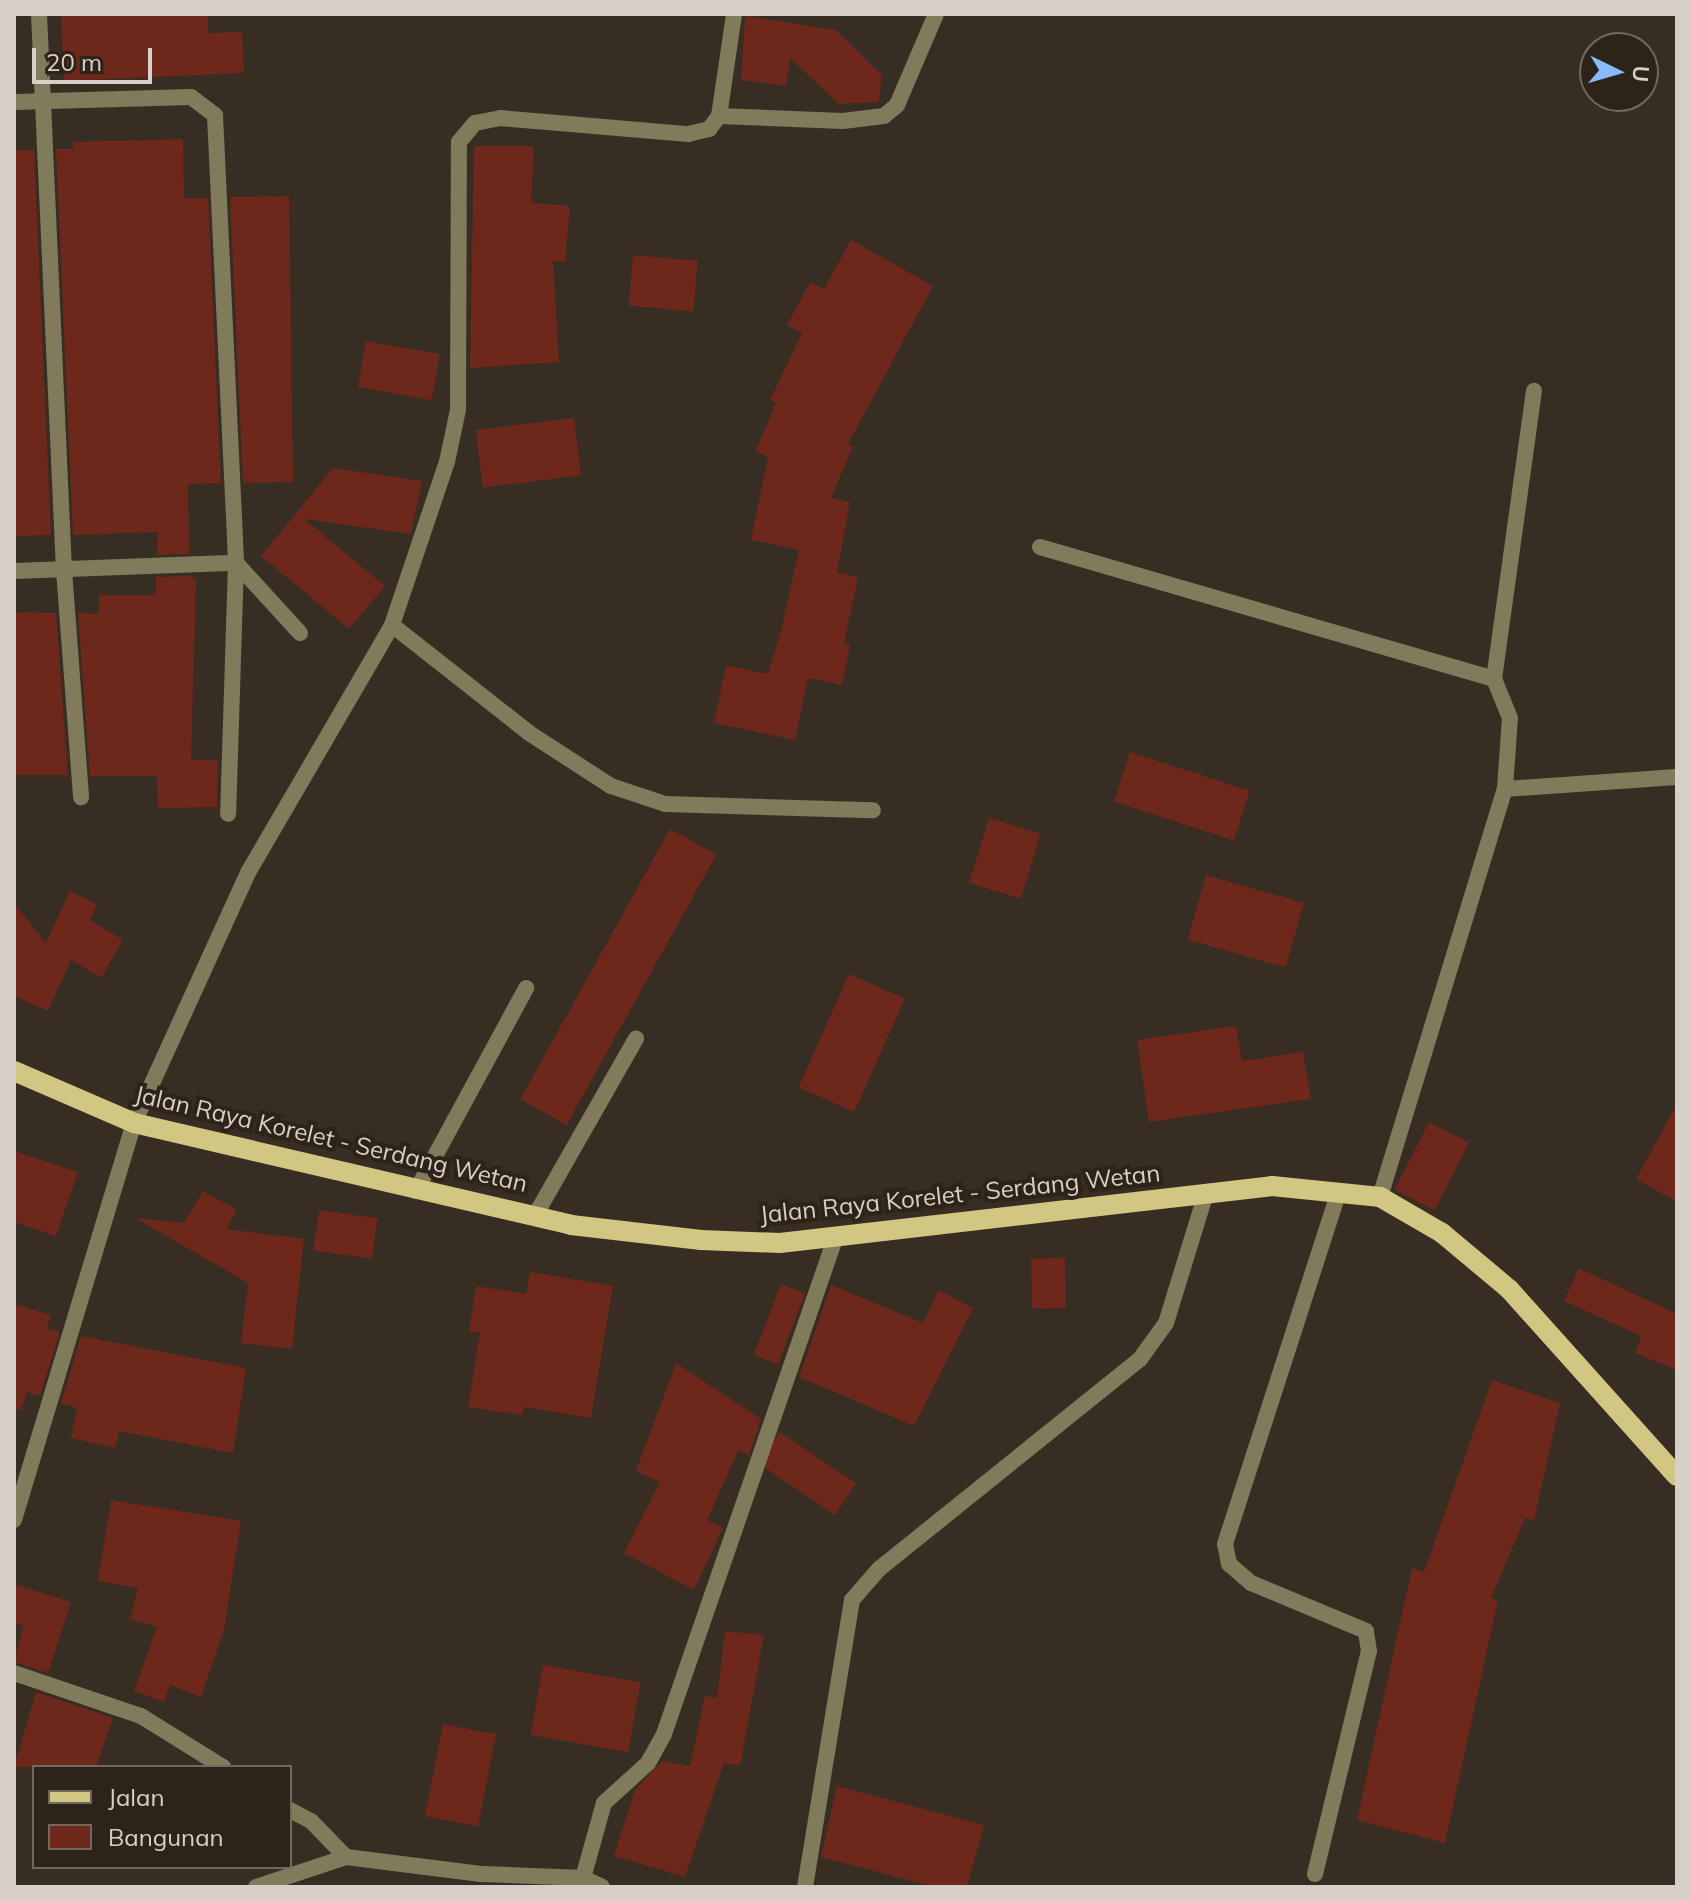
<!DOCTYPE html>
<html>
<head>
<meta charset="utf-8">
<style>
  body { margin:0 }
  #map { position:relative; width:1691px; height:1901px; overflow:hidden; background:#382d22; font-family:Mulish,sans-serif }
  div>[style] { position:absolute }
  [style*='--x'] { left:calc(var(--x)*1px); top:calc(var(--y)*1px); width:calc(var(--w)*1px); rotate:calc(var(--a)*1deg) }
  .building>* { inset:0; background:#6d271b; transform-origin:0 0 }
  .lane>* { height:16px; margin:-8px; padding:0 8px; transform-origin:8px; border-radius:8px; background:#807b5b }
  .street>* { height:16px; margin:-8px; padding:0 8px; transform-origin:8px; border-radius:8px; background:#807b5b }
  .primary>* { height:20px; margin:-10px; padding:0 10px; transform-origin:10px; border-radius:10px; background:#d2c683 }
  span { translate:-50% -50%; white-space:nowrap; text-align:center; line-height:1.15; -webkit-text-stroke:8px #2e2318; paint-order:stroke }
  .street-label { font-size:24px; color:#d7d0c9 }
  .frame { position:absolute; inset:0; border:16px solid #d7d0c9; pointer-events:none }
  .legend { position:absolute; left:32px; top:1765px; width:260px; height:104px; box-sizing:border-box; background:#2e2318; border:2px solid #72685f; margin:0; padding:10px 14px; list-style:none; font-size:24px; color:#d7d0c9 }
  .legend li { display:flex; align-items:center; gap:16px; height:40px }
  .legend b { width:40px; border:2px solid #72685f }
  .north { position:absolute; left:1579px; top:32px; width:80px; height:80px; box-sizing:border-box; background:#2e2318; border:2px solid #72685f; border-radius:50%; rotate:95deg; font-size:22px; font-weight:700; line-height:32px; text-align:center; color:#d7d0c9 }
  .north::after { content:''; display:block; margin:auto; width:28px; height:36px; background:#88bbfc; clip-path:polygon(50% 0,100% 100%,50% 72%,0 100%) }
  .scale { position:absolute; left:32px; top:48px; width:120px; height:36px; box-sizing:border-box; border:4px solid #d7d0c9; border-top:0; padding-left:10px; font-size:24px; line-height:28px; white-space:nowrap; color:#d7d0c9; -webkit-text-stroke:6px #2e2318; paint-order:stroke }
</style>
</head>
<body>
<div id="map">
  <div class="building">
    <i style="clip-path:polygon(61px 14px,208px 14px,208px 33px,242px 32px,244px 73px,64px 81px)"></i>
    <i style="clip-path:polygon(745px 16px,836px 30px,882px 75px,879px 102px,839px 104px,790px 58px,786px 86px,741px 80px)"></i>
    <i style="clip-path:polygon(183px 139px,184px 198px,208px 198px,221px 483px,188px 484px,189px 554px,157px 555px,158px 532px,73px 535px,56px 149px,73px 149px,73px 142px)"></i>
    <i style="clip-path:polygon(474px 146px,534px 146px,531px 203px,570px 206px,565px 262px,553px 261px,559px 362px,470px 368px)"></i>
    <i style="clip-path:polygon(14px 150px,34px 150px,51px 535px,14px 536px)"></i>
    <i style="clip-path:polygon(289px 196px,293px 482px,243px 483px,230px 197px)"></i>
    <i style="clip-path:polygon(851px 240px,933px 286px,848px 444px,853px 446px,831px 498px,850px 502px,837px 572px,858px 577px,844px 644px,850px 645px,842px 685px,808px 678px,795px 740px,714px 723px,726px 665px,768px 674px,781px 631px,799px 550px,751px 540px,768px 457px,756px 451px,776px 403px,770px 400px,802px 333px,787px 325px,810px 282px,824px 289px)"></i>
    <i style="left:633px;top:255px;width:65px;height:51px;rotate:5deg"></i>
    <i style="left:366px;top:341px;width:75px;height:47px;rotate:10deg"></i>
    <i style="left:574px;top:418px;width:58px;height:99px;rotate:83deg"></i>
    <i style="clip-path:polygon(333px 468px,422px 481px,411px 534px,304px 519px,385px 586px,349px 629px,261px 556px)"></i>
    <i style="clip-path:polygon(190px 576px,196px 580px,191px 760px,218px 760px,217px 807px,158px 808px,157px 776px,90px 776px,78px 613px,99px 614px,99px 595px,156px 595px,156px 577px)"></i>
    <i style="clip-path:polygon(14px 612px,56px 613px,68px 775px,14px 775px)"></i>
    <i style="left:1130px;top:752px;width:126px;height:52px;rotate:18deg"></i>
    <i style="left:989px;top:818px;width:54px;height:68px;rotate:17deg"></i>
    <i style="left:670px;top:829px;width:53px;height:309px;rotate:29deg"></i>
    <i style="left:1206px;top:875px;width:102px;height:67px;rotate:16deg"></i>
    <i style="clip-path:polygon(70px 891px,97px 904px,90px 920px,123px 940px,101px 978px,71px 960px,48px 1011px,14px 996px,14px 903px,46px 943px)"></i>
    <i style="left:849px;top:974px;width:61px;height:124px;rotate:24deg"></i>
    <i style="clip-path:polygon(1236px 1026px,1242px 1061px,1303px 1052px,1311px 1099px,1149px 1122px,1137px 1040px)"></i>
    <i style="clip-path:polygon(1677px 1104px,1677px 1202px,1636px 1179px)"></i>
    <i style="left:1429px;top:1122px;width:45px;height:76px;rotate:27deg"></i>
    <i style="clip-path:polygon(14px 1151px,78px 1172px,56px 1236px,14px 1222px)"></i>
    <i style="clip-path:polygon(203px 1191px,237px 1210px,226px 1229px,304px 1239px,292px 1349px,241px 1343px,248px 1283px,135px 1218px,184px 1223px)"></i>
    <i style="left:319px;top:1210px;width:59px;height:41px;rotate:8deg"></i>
    <i style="left:1065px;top:1258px;width:50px;height:34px;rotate:89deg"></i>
    <i style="clip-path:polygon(1579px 1268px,1677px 1314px,1677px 1370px,1635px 1353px,1641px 1336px,1564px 1301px)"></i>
    <i style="clip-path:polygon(530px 1272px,613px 1286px,591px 1418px,524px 1407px,523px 1415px,468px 1407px,480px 1333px,469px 1331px,476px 1286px,526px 1294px)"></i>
    <i style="left:781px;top:1284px;width:26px;height:76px;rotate:21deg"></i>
    <i style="clip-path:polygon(831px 1285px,923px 1323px,939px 1290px,973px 1308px,914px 1426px,799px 1377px)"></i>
    <i style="clip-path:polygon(14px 1304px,51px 1315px,47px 1329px,60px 1331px,40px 1396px,27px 1392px,21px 1410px,14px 1409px)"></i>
    <i style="clip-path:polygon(81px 1336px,246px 1368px,233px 1453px,119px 1431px,115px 1448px,71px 1438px,77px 1408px,61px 1403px)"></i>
    <i style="clip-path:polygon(676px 1363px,761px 1419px,749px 1456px,739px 1449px,707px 1520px,723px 1528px,694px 1590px,624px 1553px,660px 1482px,636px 1471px)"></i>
    <i style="clip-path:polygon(1492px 1380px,1560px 1403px,1534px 1520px,1525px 1518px,1491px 1598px,1498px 1600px,1445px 1843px,1357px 1820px,1412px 1568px,1424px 1572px)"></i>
    <i style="left:780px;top:1432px;width:92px;height:38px;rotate:34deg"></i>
    <i style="clip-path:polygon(111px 1500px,241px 1521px,224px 1630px,201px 1697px,170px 1685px,164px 1702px,134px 1691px,157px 1627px,130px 1619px,138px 1588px,98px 1581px)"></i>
    <i style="clip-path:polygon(14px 1584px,71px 1602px,48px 1673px,14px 1662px,23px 1626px,14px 1623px)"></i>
    <i style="clip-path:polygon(725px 1631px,764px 1635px,740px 1766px,724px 1763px,685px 1877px,614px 1856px,635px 1790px,662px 1761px,690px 1766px,705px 1696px,717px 1698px)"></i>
    <i style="left:543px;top:1665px;width:99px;height:71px;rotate:10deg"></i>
    <i style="clip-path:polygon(36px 1692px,113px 1718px,96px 1767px,14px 1767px)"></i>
    <i style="left:443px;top:1724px;width:54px;height:94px;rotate:11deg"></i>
    <i style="clip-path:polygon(837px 1786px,984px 1825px,967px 1887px,935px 1887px,821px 1857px)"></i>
  </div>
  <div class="lane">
    <i style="--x:1040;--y:547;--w:473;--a:16.2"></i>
    <i style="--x:1505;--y:789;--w:71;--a:-86"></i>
    <i style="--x:1510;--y:718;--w:42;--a:-112.3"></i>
    <i style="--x:1494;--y:679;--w:291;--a:-82.1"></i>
    <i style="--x:416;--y:1191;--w:231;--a:-61.5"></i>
    <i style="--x:536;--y:1214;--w:202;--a:-60.3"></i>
    <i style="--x:1315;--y:1874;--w:229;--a:-76.4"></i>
    <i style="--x:1369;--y:1651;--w:20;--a:-99"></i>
    <i style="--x:1366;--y:1631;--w:125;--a:-157.3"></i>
    <i style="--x:1251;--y:1583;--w:29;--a:-139"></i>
    <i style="--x:1229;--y:1564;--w:20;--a:-101"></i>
    <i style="--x:1225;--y:1544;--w:370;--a:-72.1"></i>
    <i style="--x:805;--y:1887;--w:291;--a:-80.7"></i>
    <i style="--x:852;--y:1600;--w:41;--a:-48.9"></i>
    <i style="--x:879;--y:1569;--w:335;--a:-38.8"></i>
    <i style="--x:1140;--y:1359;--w:44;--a:-54.2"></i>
    <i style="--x:1166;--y:1323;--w:136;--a:-72.9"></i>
  </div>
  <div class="street">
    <i style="--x:39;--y:14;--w:557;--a:87.43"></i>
    <i style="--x:64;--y:570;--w:228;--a:85.7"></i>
    <i style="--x:14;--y:102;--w:177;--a:-1.6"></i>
    <i style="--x:191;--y:97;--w:30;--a:37"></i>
    <i style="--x:215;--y:115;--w:448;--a:87.3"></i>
    <i style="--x:236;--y:563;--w:251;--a:91.8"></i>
    <i style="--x:719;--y:116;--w:124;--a:2.3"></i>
    <i style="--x:843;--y:121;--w:41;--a:-7"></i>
    <i style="--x:884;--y:116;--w:17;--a:-40"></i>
    <i style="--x:897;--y:105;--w:99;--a:-66.8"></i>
    <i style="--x:14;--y:571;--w:222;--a:-2.1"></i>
    <i style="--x:236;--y:563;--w:95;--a:47.6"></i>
    <i style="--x:392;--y:625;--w:174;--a:38.2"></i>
    <i style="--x:529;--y:733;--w:98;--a:32.9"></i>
    <i style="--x:611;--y:786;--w:57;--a:18.4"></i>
    <i style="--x:665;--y:804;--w:208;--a:1.7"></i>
    <i style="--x:1380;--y:1197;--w:427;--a:-73"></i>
    <i style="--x:1505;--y:789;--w:172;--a:-4"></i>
    <i style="--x:14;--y:1520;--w:415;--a:-73.2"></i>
    <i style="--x:134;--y:1123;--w:277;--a:-65.5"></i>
    <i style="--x:249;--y:871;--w:285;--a:-59.8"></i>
    <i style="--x:392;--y:625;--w:172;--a:-71.4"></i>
    <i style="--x:447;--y:462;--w:53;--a:-78.1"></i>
    <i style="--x:458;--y:410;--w:268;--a:-89.8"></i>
    <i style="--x:459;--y:142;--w:25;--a:-50"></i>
    <i style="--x:475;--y:123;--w:25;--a:-11"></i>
    <i style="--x:500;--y:118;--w:189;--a:4.9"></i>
    <i style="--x:688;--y:134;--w:22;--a:-13"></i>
    <i style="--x:709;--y:129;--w:16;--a:-52"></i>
    <i style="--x:719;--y:116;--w:103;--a:-81.6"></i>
    <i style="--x:14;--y:1673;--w:134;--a:18.7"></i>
    <i style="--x:141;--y:1716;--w:97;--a:31.9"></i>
    <i style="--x:290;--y:1810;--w:24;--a:28"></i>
    <i style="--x:311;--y:1821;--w:50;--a:45.8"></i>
    <i style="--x:583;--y:1878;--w:78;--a:-74.4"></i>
    <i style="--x:604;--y:1803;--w:59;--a:-42.3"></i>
    <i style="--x:648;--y:1763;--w:33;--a:-61"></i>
    <i style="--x:664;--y:1734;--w:527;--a:-70.95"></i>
    <i style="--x:256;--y:1887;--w:95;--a:-18.4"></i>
    <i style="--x:346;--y:1857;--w:136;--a:7.2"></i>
    <i style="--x:481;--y:1874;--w:102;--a:2.2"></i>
    <i style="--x:583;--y:1878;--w:21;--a:25"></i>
  </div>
  <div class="primary">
    <i style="--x:14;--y:1071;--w:131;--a:23.4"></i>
    <i style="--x:134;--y:1123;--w:449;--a:13.1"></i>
    <i style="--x:571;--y:1225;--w:131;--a:6.6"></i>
    <i style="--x:701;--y:1240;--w:79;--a:2.2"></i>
    <i style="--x:780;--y:1243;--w:495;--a:-6.6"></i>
    <i style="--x:1272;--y:1186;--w:109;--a:5.8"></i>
    <i style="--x:1380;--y:1197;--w:72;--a:30.1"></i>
    <i style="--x:1442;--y:1233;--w:87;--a:39.9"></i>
    <i style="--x:1509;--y:1289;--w:251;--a:48.1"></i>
  </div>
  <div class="street-label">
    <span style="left:331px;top:1139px;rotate:13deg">Jalan Raya Korelet - Serdang Wetan</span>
    <span style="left:960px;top:1194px;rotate:-6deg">Jalan Raya Korelet - Serdang Wetan</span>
  </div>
  <div class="frame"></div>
  <ul class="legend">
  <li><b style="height:10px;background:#d2c683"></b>Jalan</li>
  <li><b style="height:22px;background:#6d271b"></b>Bangunan</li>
  </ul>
  <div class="north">U</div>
  <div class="scale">20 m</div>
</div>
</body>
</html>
